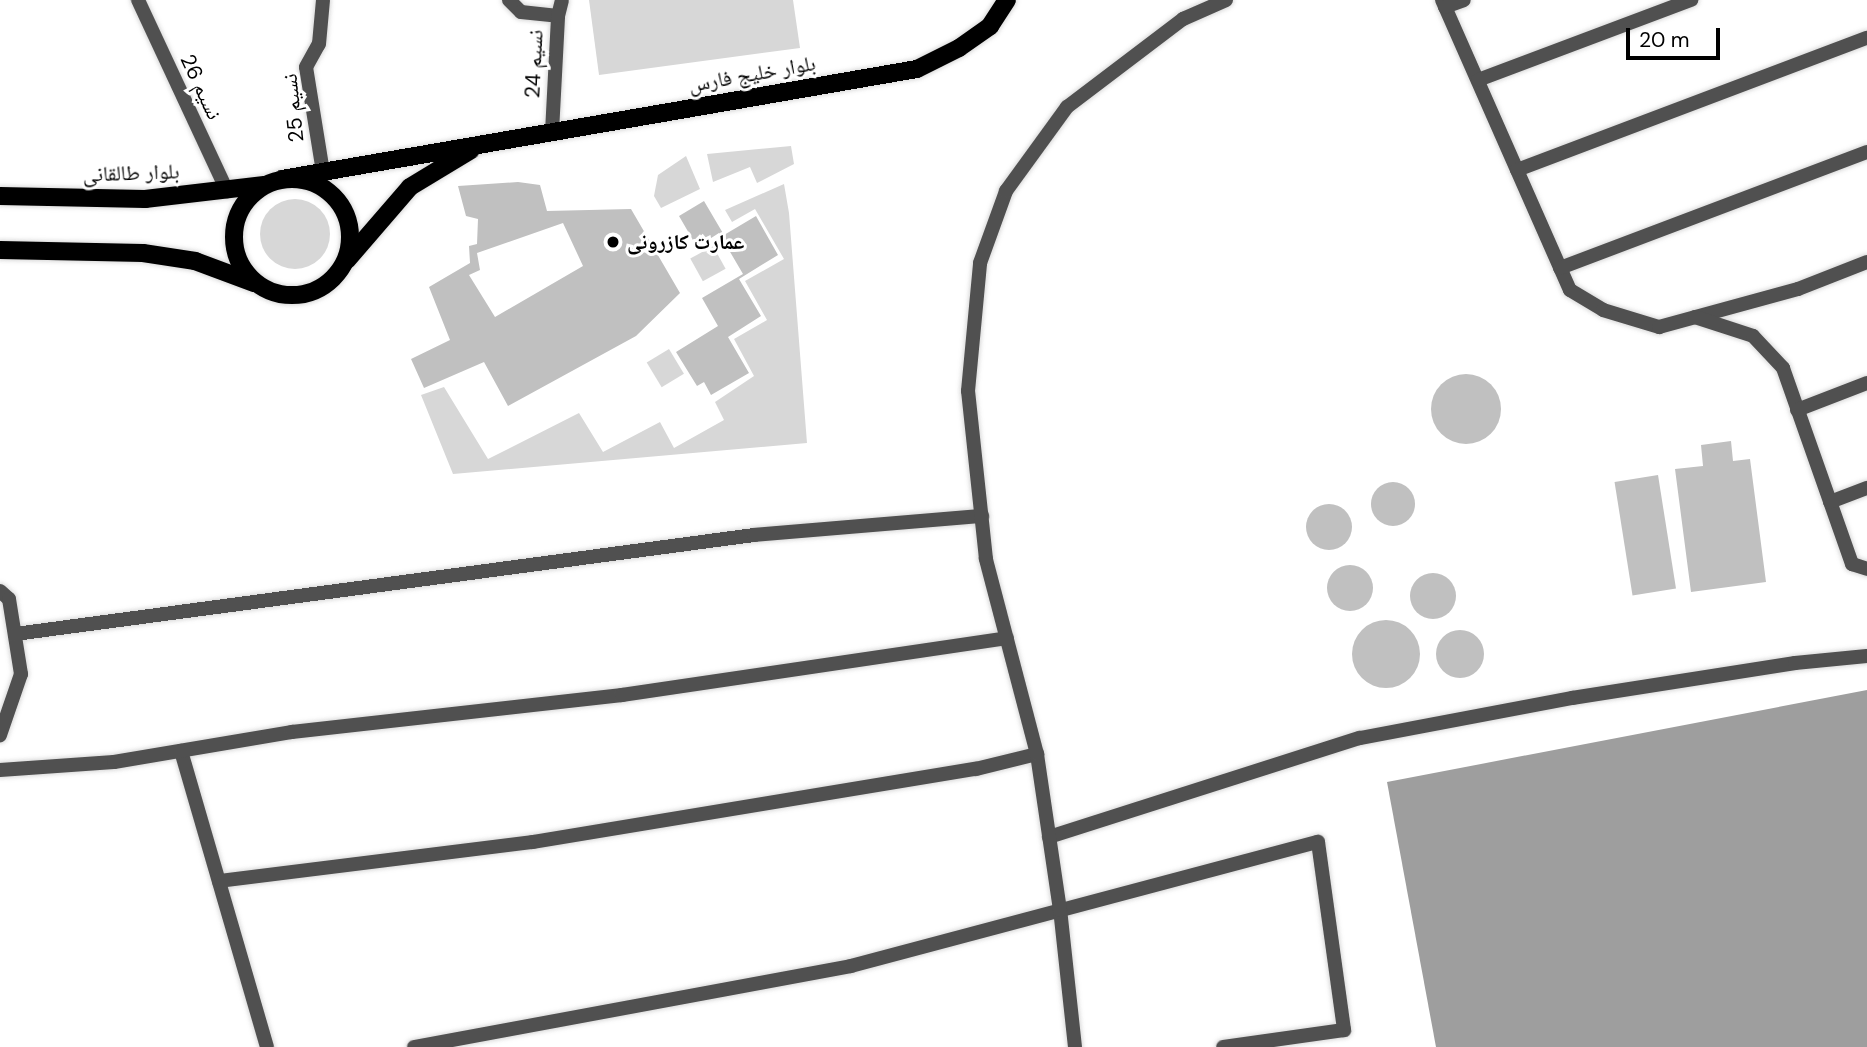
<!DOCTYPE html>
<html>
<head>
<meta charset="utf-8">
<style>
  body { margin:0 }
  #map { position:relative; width:1867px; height:1047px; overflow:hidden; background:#fff; font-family:"DM Sans","Noto Naskh Arabic",sans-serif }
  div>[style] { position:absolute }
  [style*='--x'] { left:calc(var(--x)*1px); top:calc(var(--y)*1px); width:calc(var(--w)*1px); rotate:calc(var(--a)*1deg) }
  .green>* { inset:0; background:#d7d7d7; transform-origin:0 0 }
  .round { border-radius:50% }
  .water>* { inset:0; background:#9e9e9e }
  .building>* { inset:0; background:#c0c0c0; transform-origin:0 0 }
  .roads { filter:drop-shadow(0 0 2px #dbdbdb) drop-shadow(0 0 2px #dbdbdb) }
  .lane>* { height:14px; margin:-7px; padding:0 7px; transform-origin:7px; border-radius:7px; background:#505050 }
  .street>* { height:14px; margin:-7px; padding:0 7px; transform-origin:7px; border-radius:7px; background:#505050 }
  .primary>* { height:18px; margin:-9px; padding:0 9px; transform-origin:9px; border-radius:9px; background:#000 }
  .primary>.ring { margin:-9px; padding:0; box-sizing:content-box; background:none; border:18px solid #000; border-radius:50% }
  .dots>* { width:19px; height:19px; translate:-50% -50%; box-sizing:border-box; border:4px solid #fff; border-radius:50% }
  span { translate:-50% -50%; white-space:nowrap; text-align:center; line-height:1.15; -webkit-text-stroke:6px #fff; paint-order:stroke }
  .street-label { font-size:21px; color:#000 }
  .poi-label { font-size:21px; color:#000; font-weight:700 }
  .left { translate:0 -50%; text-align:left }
  .scale { position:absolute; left:1626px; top:28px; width:94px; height:32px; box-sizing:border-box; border:4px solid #000; border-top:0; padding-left:9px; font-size:21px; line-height:24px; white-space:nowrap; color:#000; -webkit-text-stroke:5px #fff; paint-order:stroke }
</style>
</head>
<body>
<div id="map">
  <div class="green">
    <i style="clip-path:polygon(589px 0,793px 0,800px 48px,599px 75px)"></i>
    <i style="clip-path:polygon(791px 146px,794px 164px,757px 183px,750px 167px,713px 182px,707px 154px)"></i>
    <i style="clip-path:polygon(686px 156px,700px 189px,661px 208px,654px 196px,658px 175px)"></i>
    <i style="clip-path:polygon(784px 184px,789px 213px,807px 443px,453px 474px,421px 395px,444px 387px,488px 459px,579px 413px,603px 452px,660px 422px,674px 448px,724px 420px,715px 402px,754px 376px,734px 339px,767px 320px,745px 281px,784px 259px,755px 209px,732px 222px,725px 210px)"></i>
    <i class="round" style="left:260px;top:199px;width:70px;height:70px"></i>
    <i style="left:713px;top:246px;width:26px;height:26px;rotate:61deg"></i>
    <i style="left:669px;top:349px;width:29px;height:26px;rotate:59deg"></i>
  </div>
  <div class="water">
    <i style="clip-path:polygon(1867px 690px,1867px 1047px,1436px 1047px,1387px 782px)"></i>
  </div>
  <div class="building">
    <i style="clip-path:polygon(evenodd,518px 182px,540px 185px,547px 211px,631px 209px,680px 293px,636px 336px,508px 406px,484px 362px,424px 388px,411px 359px,450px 340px,429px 287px,470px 263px,469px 246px,477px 244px,478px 219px,466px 216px,458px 186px,518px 182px,563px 223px,583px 266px,495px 317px,469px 275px,480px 270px,477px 253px,563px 223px)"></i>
    <i style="clip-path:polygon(704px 201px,724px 235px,756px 216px,778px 255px,739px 279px,761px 316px,728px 337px,749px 373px,711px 395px,704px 382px,697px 386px,676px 352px,718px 326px,702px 298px,743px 274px,719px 233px,697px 247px,679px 216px)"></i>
    <i class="round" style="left:1431px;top:374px;width:70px;height:70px"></i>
    <i style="clip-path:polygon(1731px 441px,1733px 461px,1750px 459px,1766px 582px,1691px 592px,1675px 469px,1703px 466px,1701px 445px)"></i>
    <i style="left:1658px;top:475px;width:115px;height:44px;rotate:81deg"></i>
    <i class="round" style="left:1371px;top:482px;width:44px;height:44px"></i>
    <i class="round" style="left:1306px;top:504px;width:46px;height:46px"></i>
    <i class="round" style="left:1327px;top:565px;width:46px;height:46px"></i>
    <i class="round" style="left:1410px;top:573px;width:46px;height:46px"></i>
    <i class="round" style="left:1352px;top:620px;width:68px;height:68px"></i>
    <i class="round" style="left:1436px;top:630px;width:48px;height:48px"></i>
  </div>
  <div class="roads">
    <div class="lane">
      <i style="--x:1442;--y:0;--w:317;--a:66.2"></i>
      <i style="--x:1570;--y:290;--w:39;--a:31"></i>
      <i style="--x:1603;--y:310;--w:59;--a:16.9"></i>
      <i style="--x:1659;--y:327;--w:144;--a:-15.3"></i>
      <i style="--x:1798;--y:289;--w:74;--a:-21.4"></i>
      <i style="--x:1445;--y:7;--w:20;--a:-20"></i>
      <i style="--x:1478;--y:80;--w:228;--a:-20.6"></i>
      <i style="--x:1517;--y:170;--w:374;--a:-20.7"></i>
      <i style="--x:1560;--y:268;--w:328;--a:-20.7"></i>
      <i style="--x:1695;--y:317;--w:61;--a:18.1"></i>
      <i style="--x:1753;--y:336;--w:44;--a:46.8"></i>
      <i style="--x:1783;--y:368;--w:208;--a:70.6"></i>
      <i style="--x:1852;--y:564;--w:16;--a:18"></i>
      <i style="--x:1797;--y:410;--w:75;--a:-21.1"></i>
      <i style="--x:1830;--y:502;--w:40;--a:-21"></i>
      <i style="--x:0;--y:591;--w:12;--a:42"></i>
      <i style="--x:9;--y:599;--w:76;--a:80.9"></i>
      <i style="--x:21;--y:674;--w:65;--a:109"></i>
      <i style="--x:15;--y:634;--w:746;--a:-7.63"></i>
      <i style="--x:754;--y:535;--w:229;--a:-4.8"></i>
      <i style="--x:181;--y:751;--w:308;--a:73.8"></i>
      <i style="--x:0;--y:770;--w:114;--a:-4"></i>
      <i style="--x:114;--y:762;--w:181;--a:-9.6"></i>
      <i style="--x:292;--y:732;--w:332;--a:-6.4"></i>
      <i style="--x:622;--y:695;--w:389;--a:-8.4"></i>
      <i style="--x:1049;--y:837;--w:326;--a:-17.7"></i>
      <i style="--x:1360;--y:738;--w:216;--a:-10.7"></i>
      <i style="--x:1572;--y:698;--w:226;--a:-8.9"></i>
      <i style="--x:1795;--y:663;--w:72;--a:-5.6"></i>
      <i style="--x:219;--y:881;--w:316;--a:-7.1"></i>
      <i style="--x:533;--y:842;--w:449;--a:-9.4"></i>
      <i style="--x:976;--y:769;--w:63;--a:-13.8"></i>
      <i style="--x:414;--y:1047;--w:444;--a:-10.5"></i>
      <i style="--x:851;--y:966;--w:483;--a:-14.9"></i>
      <i style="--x:1318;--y:842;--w:190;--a:82.1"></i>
      <i style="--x:1344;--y:1030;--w:122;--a:172"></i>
      <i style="--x:1075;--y:1047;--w:138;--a:-96.2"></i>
      <i style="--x:1060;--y:910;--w:158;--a:-98.4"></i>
      <i style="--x:1037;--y:754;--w:202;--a:-104.7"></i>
      <i style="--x:986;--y:559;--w:169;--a:-96.1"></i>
      <i style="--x:968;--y:391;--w:129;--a:-84.6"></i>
      <i style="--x:980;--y:263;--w:77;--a:-70.1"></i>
      <i style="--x:1006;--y:191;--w:104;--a:-54"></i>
      <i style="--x:1067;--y:107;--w:146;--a:-37.2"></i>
      <i style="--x:1183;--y:19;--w:47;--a:-23.8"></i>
    </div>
    <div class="street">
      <i style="--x:138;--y:0;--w:211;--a:65"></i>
      <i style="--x:509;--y:0;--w:17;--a:45"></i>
      <i style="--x:521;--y:12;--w:37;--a:6"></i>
      <i style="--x:552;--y:132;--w:116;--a:-87"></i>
      <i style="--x:558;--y:16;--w:16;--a:-76"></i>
      <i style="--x:323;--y:172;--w:106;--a:-99.2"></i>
      <i style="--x:306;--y:67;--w:26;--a:-61"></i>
      <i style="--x:319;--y:44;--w:44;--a:-84.8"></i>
    </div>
    <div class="primary">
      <i style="--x:282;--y:179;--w:644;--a:-9.83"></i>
      <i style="--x:917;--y:69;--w:47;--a:-26.6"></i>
      <i style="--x:959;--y:48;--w:38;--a:-35"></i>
      <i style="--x:990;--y:26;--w:31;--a:-57"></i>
      <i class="ring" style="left:234px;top:179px;width:98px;height:98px"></i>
      <i style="--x:0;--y:196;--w:145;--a:1.2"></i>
      <i style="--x:145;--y:199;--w:120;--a:-6.7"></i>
      <i style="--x:0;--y:250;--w:143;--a:1.2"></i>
      <i style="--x:143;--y:253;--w:53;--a:8.7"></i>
      <i style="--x:195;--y:261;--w:63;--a:20.4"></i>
      <i style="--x:347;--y:260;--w:96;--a:-49.2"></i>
      <i style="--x:410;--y:187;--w:71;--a:-31.2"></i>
    </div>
  </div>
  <div class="dots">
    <i style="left:613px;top:242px;background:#000"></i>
  </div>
  <div class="street-label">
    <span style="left:534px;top:64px;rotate:-87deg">نسیم 24</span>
    <span style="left:752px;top:74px;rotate:-10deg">بلوار خلیج فارس</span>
    <span style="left:201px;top:87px;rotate:65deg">نسیم 26</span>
    <span style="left:293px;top:108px;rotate:-96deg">نسیم 25</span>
    <span style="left:131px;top:173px;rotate:-2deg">بلوار طالقانی</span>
  </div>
  <div class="poi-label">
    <span class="left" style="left:627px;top:242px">عمارت کازرونی</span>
  </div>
  <div class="scale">20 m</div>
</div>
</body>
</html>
